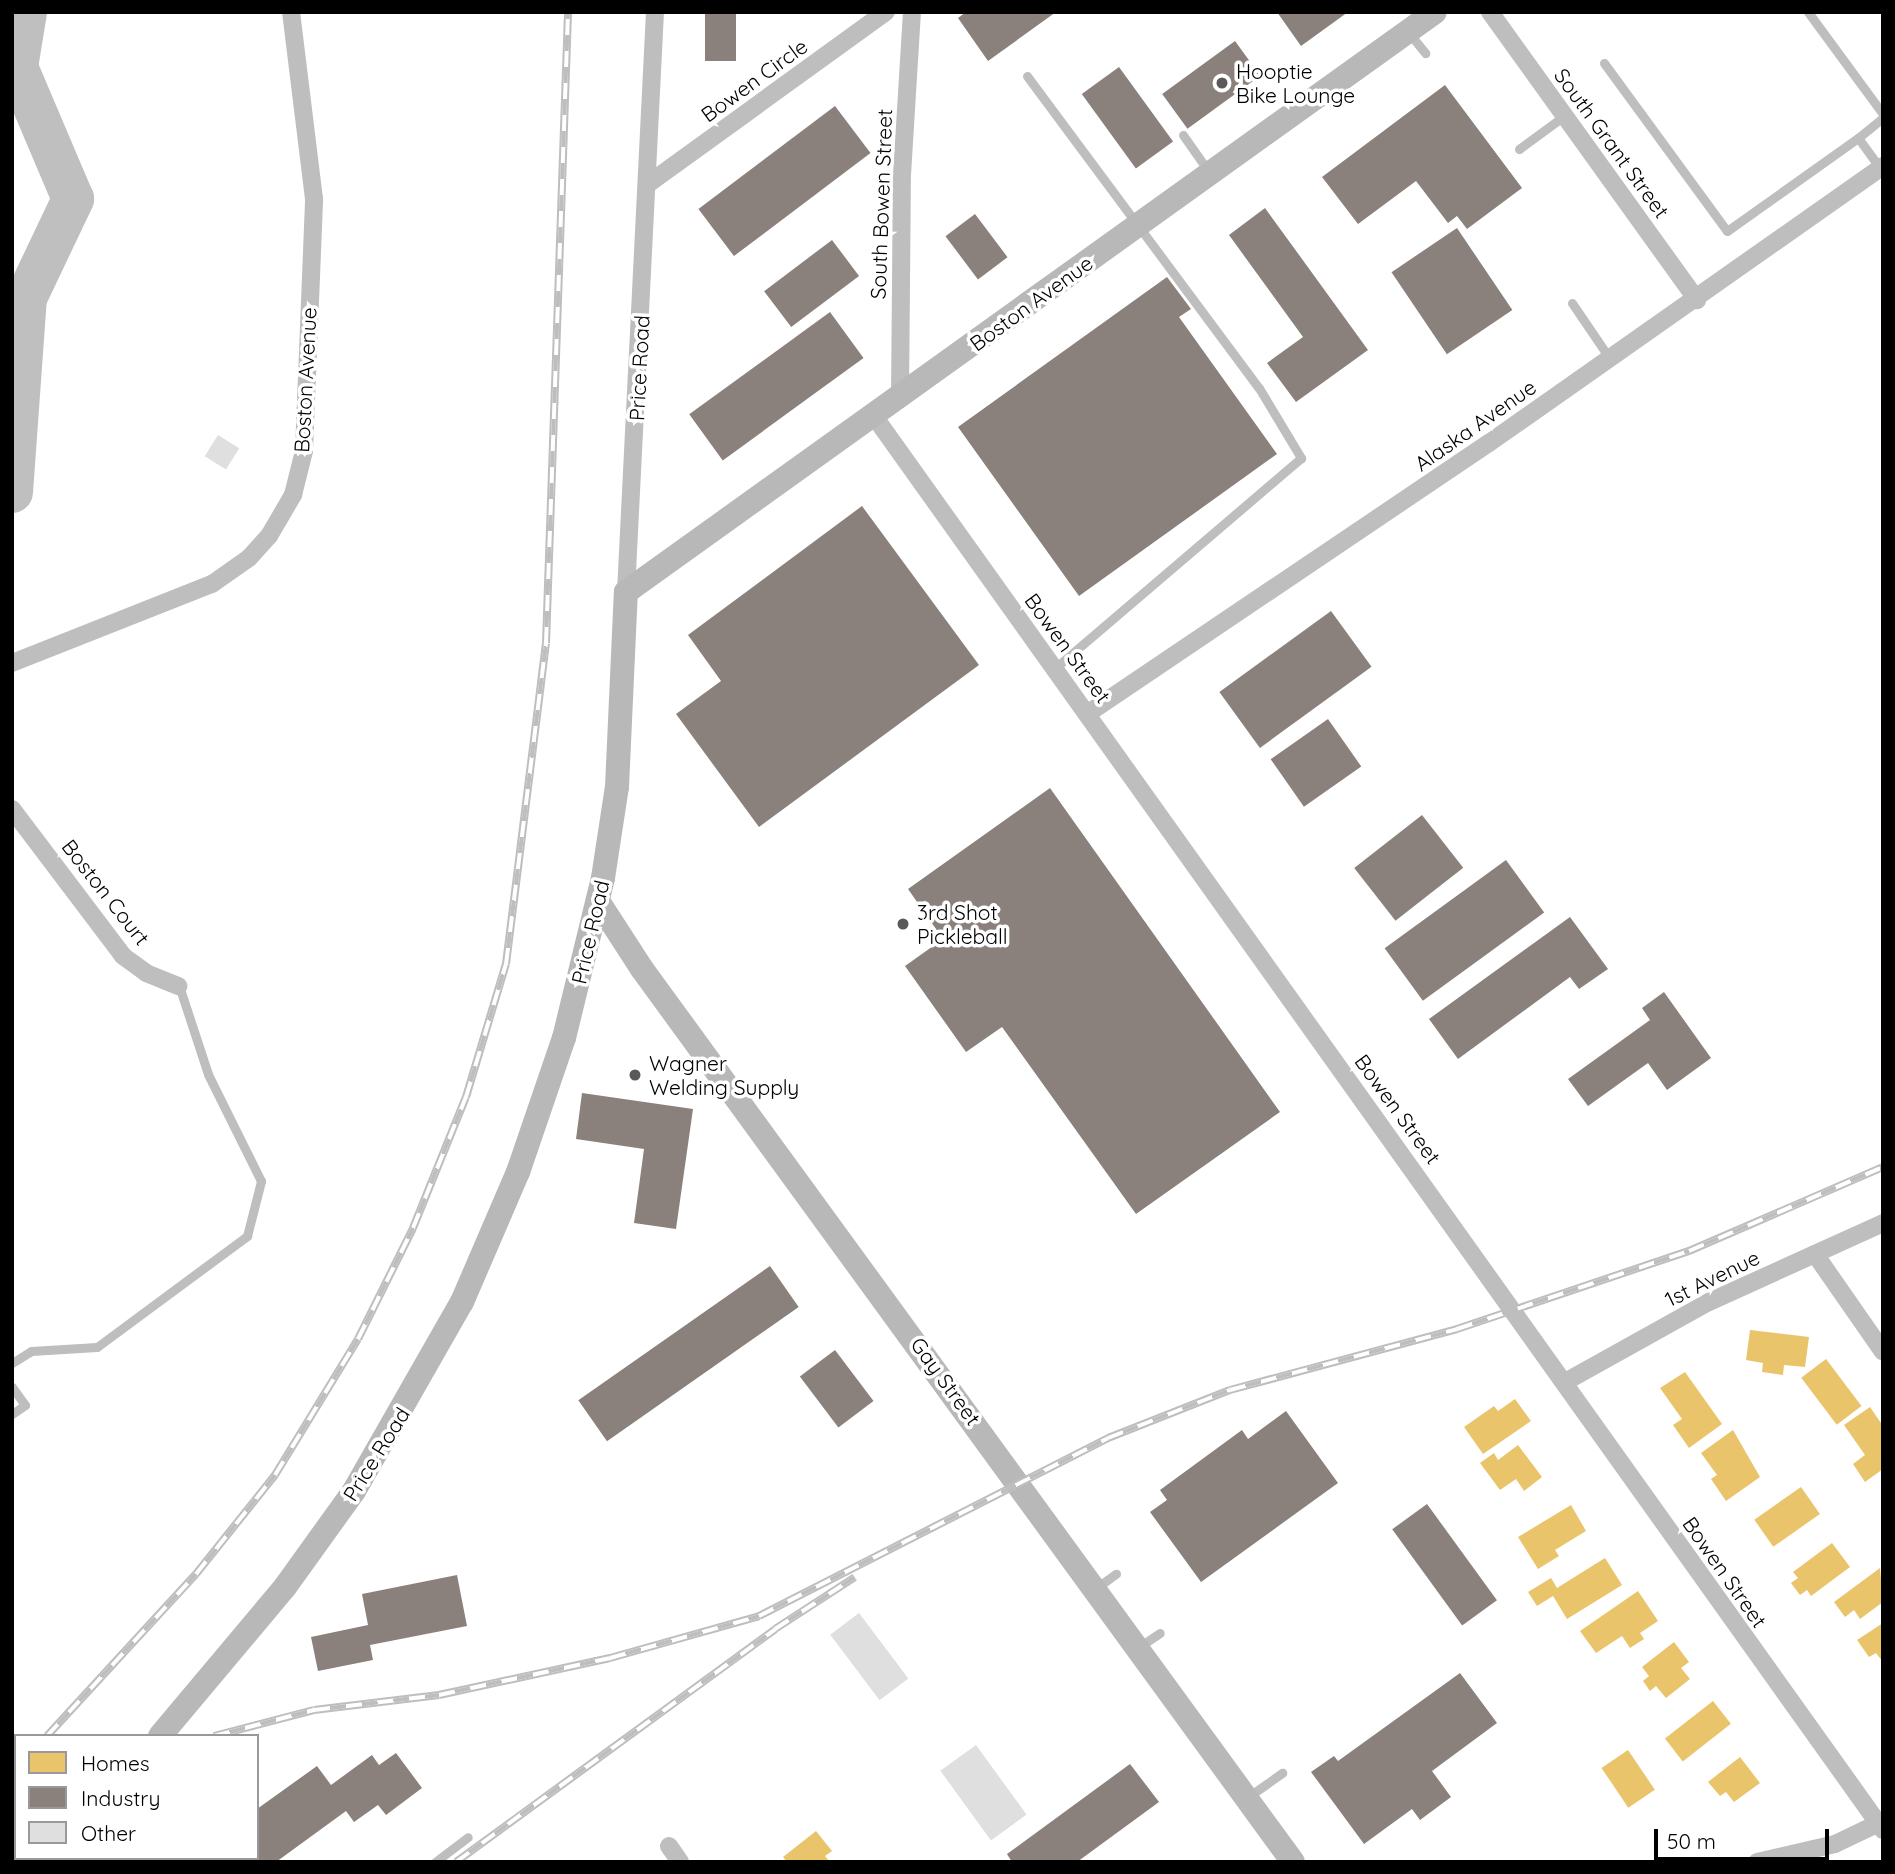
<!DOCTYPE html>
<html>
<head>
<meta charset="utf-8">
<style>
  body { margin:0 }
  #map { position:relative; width:1895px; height:1874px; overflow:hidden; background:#fff; font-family:Quicksand,sans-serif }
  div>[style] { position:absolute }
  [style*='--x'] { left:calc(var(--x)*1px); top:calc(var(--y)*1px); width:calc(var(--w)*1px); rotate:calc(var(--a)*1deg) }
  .homes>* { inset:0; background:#e9c46a; transform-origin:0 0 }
  .industry>* { inset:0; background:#8a817c; transform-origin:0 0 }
  .river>* { height:42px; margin:-21px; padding:0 21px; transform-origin:21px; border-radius:21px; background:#bfbfbf }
  .building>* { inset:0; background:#dfdfdf; transform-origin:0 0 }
  .lane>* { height:9px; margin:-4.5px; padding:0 4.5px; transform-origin:4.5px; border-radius:4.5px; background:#bebebe }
  .street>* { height:18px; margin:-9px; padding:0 9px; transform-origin:9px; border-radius:9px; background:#bebebe }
  .secondary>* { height:24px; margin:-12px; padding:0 12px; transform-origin:12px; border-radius:12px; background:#b8b8b8 }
  .rail>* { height:8px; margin-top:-4px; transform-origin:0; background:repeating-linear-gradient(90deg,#fff 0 16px,#bebebe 0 32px); box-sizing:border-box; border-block:2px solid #bebebe }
  .dots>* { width:19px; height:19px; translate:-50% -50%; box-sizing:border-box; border:4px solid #fff; border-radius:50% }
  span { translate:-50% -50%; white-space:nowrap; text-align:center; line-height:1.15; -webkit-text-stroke:7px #fff; paint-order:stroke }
  .poi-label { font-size:21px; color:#000 }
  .left { translate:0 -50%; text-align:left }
  .street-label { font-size:21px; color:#000 }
  .frame { position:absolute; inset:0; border:14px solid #000; pointer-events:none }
  .legend { position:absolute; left:14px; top:1734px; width:245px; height:126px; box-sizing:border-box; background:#fff; border:2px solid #999; margin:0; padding:9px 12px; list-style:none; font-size:21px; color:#000 }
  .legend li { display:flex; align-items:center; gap:14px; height:35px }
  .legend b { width:35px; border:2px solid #999 }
  .scale { position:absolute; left:1654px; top:1829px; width:175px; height:32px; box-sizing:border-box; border:4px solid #000; border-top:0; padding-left:9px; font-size:21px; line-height:24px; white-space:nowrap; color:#000; -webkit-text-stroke:5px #fff; paint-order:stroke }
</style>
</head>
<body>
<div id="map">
  <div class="homes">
    <i style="clip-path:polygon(1750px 1330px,1809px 1337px,1805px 1367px,1784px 1365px,1783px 1375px,1762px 1372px,1763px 1363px,1746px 1360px)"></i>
    <i style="left:1826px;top:1359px;width:59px;height:31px;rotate:53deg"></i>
    <i style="clip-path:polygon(1685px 1372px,1722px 1424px,1689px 1448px,1673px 1425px,1682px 1419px,1660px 1388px)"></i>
    <i style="clip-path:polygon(1515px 1399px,1531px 1421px,1483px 1454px,1464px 1427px,1494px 1406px,1498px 1411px)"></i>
    <i style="clip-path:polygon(1870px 1407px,1883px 1426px,1883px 1469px,1865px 1482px,1853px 1464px,1865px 1455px,1844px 1425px)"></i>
    <i style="clip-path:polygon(1733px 1430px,1760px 1477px,1726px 1501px,1711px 1479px,1717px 1475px,1701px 1453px)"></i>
    <i style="clip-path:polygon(1518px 1445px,1542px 1477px,1524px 1491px,1516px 1479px,1500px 1490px,1480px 1463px,1494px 1453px,1498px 1460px)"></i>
    <i style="left:1801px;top:1487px;width:33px;height:57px;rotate:55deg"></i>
    <i style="clip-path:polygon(1571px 1505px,1586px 1531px,1555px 1550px,1559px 1556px,1538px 1569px,1518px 1537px)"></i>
    <i style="clip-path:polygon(1832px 1543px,1850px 1567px,1811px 1596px,1807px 1590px,1800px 1595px,1791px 1583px,1798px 1578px,1793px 1572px)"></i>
    <i style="clip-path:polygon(1605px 1558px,1622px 1585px,1567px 1619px,1553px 1596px,1537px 1606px,1528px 1592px,1551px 1578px,1557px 1588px)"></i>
    <i style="clip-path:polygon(1880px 1568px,1883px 1602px,1860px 1619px,1854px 1610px,1845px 1617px,1834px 1602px)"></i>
    <i style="clip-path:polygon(1638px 1591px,1658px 1621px,1640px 1633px,1644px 1639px,1630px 1648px,1622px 1636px,1596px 1653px,1580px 1631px)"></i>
    <i style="clip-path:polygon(1883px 1623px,1883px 1662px,1876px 1653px,1869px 1657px,1857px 1640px)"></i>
    <i style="clip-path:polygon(1674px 1642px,1689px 1662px,1681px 1668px,1690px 1679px,1666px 1698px,1656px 1686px,1650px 1691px,1643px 1681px,1649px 1676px,1642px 1667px)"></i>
    <i style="left:1713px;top:1701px;width:29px;height:61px;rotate:52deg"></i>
    <i style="left:1628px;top:1750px;width:48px;height:32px;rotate:56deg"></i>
    <i style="clip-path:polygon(1740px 1757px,1760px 1783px,1734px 1802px,1726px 1792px,1720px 1796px,1708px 1782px)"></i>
    <i style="clip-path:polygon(816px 1831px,832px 1851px,825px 1856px,830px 1862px,787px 1862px,783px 1857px)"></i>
  </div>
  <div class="industry">
    <i style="left:705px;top:12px;width:31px;height:49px"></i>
    <i style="clip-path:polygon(966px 12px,1056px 12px,988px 61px,958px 18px)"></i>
    <i style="clip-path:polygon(1277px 12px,1348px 12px,1301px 46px)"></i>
    <i style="left:1235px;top:41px;width:43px;height:90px;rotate:54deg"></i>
    <i style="left:1119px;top:67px;width:92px;height:46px;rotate:54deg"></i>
    <i style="clip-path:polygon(1445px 85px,1522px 188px,1467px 229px,1457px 216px,1448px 223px,1416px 181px,1358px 224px,1322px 177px)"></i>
    <i style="left:835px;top:106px;width:59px;height:171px;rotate:53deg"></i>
    <i style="clip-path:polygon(1265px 208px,1368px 350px,1296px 402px,1267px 363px,1303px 337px,1229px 235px)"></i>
    <i style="left:975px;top:214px;width:54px;height:37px;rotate:53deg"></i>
    <i style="left:1457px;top:228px;width:99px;height:79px;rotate:56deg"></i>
    <i style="left:832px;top:240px;width:45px;height:85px;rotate:53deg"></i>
    <i style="clip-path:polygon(1167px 277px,1191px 309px,1179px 317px,1277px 454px,1079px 596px,958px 427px)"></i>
    <i style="left:830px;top:312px;width:57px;height:174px;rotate:54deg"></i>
    <i style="clip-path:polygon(862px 506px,979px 665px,759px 827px,676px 714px,721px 681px,688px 635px)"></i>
    <i style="left:1331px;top:611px;width:69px;height:138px;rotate:54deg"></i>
    <i style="left:1328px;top:719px;width:58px;height:70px;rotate:55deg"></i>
    <i style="clip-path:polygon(1050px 788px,1280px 1112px,1136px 1214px,1002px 1027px,966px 1052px,905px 966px,943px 939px,908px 889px)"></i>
    <i style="left:1422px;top:815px;width:67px;height:86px;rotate:52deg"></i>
    <i style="left:1506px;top:860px;width:65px;height:150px;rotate:54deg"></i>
    <i style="clip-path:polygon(1570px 917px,1608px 969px,1579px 989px,1570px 977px,1458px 1059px,1429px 1019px)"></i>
    <i style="clip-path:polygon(1664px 992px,1711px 1058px,1667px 1090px,1648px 1063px,1588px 1106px,1568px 1079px,1650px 1020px,1642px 1008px)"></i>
    <i style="clip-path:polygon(582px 1093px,693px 1109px,676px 1229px,634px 1223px,644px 1149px,576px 1139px)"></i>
    <i style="left:770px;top:1266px;width:50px;height:234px;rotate:55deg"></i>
    <i style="left:835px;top:1350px;width:64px;height:44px;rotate:53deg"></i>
    <i style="clip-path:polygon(1286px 1411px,1338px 1483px,1201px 1582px,1150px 1512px,1167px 1500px,1160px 1490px,1242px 1430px,1248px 1439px)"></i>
    <i style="left:1427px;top:1504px;width:119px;height:43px;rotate:54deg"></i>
    <i style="clip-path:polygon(457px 1575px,467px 1626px,370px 1645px,373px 1660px,318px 1671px,311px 1637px,368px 1625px,362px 1594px)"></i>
    <i style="clip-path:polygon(1460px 1673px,1497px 1723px,1432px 1771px,1451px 1797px,1420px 1820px,1412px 1809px,1364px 1844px,1311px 1772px,1334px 1756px,1338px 1761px)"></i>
    <i style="clip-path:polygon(396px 1753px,422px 1788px,386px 1815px,378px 1805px,354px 1822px,346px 1811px,276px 1862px,204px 1862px,257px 1858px,257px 1809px,317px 1766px,331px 1785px,372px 1755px,379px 1765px)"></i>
    <i style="clip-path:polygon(1130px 1764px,1159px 1802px,1077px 1862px,1012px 1862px,1007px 1854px)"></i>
  </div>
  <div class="river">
    <i style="--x:12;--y:492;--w:195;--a:-85.9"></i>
    <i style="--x:26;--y:298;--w:110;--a:-64.6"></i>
    <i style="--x:73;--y:199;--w:143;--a:-113"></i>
    <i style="--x:17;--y:67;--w:56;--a:-80.7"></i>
  </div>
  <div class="building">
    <i style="left:218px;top:435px;width:25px;height:25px;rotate:32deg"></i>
    <i style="left:859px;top:1613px;width:82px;height:36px;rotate:53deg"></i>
    <i style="left:976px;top:1745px;width:86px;height:44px;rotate:54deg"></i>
  </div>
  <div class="lane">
    <i style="--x:1808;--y:12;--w:127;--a:53.7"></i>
    <i style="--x:1409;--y:33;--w:26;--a:51"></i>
    <i style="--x:1604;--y:63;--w:208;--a:53.8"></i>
    <i style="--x:1727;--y:231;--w:161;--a:-35.4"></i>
    <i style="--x:1027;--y:76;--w:389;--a:53.4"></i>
    <i style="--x:1259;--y:388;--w:82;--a:59"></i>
    <i style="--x:1301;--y:458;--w:323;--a:139.5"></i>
    <i style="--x:1183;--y:135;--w:45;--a:54.9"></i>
    <i style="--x:1519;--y:149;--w:56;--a:-36.3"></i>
    <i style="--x:1880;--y:168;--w:37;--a:-126"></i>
    <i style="--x:1858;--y:138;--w:32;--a:-39"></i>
    <i style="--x:1572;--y:303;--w:68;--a:55.8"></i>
    <i style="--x:12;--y:1363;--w:22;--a:-32"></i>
    <i style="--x:31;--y:1351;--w:66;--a:-3.5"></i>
    <i style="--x:97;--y:1347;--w:187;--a:-36.5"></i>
    <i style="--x:247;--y:1236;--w:57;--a:-75.7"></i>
    <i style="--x:261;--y:1181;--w:119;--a:-116.4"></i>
    <i style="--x:208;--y:1074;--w:93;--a:-108.2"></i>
    <i style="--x:12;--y:1387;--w:22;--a:54"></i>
    <i style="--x:25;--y:1405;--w:16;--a:145"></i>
    <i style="--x:1095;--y:1589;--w:26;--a:-36"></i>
    <i style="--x:1139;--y:1647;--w:25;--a:-34"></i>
    <i style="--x:1248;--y:1797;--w:42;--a:-35.2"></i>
    <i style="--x:435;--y:1862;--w:41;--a:-37.1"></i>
  </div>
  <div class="street">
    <i style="--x:1490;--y:12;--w:355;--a:54.3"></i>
    <i style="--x:648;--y:184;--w:294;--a:-35.9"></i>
    <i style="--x:900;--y:397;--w:222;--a:-89.5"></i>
    <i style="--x:902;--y:175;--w:163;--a:-86.5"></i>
    <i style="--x:874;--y:416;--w:1737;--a:54.49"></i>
    <i style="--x:626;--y:592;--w:581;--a:-87.14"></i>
    <i style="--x:12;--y:663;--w:215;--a:-21.6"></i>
    <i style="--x:212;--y:584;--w:45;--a:-35.1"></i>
    <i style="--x:249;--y:558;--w:30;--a:-48"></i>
    <i style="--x:269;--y:536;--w:48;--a:-59.7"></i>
    <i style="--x:293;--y:495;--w:45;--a:-76"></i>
    <i style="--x:304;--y:451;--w:252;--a:-87.7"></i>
    <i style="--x:314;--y:199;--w:188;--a:-97"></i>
    <i style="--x:1087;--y:714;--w:485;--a:-34"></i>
    <i style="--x:1489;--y:443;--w:482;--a:-35.1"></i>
    <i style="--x:12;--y:809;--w:184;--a:52.9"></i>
    <i style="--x:123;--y:956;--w:29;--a:36"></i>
    <i style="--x:146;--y:973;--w:35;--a:22"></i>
    <i style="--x:1815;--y:1254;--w:119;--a:55.2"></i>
    <i style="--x:1565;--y:1382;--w:165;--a:-29.1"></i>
    <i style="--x:1709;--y:1302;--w:191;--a:-24.4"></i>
    <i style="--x:669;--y:1846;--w:19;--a:55"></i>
    <i style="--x:1757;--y:1862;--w:80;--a:-13"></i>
    <i style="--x:1835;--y:1844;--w:53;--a:-25.6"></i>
  </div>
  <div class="secondary">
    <i style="--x:598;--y:901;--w:81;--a:57.1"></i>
    <i style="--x:642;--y:969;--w:1105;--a:53.91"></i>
    <i style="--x:160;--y:1736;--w:194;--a:-50"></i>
    <i style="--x:285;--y:1587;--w:118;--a:-54.3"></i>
    <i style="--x:354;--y:1491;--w:218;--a:-60.3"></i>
    <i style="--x:462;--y:1302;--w:142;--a:-66.7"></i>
    <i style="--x:518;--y:1172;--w:142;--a:-71.1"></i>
    <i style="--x:564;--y:1038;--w:165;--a:-76.3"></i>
    <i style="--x:603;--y:878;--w:92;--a:-81.3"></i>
    <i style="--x:617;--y:787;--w:195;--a:-87.4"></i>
    <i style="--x:626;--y:592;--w:995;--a:-35.64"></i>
    <i style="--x:12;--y:1826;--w:12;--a:70"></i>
    <i style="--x:22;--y:1858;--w:4;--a:76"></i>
    <i style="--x:103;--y:1862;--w:4;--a:-90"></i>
  </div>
  <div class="rail">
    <i style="--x:47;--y:1736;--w:220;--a:-47.4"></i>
    <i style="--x:196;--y:1574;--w:127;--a:-51.4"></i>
    <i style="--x:275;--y:1475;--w:159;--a:-58.6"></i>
    <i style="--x:358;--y:1339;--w:124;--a:-63.6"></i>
    <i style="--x:413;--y:1228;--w:141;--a:-68"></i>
    <i style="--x:466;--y:1097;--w:139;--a:-73.3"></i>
    <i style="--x:506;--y:964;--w:323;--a:-82.9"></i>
    <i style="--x:546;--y:643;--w:631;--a:-88"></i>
    <i style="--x:214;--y:1736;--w:103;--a:-14.6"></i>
    <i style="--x:314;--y:1710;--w:126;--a:-6.8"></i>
    <i style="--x:439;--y:1695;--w:175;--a:-12.2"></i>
    <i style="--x:610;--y:1658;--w:155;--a:-15.7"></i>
    <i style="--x:759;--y:1616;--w:392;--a:-27"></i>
    <i style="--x:1108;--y:1438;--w:131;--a:-21.5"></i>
    <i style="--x:1230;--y:1390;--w:235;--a:-15"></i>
    <i style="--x:1457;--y:1329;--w:245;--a:-18.6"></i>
    <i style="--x:1689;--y:1251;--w:211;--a:-23.4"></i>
    <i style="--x:12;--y:1770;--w:6;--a:-45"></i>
    <i style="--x:12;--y:1807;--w:4;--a:-27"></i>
    <i style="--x:456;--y:1862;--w:395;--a:-36.1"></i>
    <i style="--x:775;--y:1629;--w:95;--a:-33"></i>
  </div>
  <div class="dots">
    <i style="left:1222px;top:83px;background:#595959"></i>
    <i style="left:903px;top:924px;background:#595959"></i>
    <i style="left:635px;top:1075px;background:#595959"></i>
  </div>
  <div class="poi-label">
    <span class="left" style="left:1236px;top:83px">Hooptie<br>Bike Lounge</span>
    <span class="left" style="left:917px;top:924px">3rd Shot<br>Pickleball</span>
    <span class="left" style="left:649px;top:1075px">Wagner<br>Welding Supply</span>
  </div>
  <div class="street-label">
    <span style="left:754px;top:80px;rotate:-36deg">Bowen Circle</span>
    <span style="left:1612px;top:143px;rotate:54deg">South Grant Street</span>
    <span style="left:881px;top:204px;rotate:-88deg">South Bowen Street</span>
    <span style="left:1031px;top:303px;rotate:-36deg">Boston Avenue</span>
    <span style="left:639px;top:368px;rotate:-87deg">Price Road</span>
    <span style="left:305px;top:380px;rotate:-87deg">Boston Avenue</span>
    <span style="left:1475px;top:425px;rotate:-35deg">Alaska Avenue</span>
    <span style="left:1068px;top:648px;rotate:54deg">Bowen Street</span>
    <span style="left:106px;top:892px;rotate:52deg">Boston Court</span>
    <span style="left:590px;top:932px;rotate:-77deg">Price Road</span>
    <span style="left:1398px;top:1109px;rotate:54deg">Bowen Street</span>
    <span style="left:1712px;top:1278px;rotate:-26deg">1st Avenue</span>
    <span style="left:946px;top:1381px;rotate:54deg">Gay Street</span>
    <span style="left:376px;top:1454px;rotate:-58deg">Price Road</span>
    <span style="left:1725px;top:1572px;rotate:55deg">Bowen Street</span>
  </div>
  <div class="frame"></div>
  <ul class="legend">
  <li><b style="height:19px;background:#e9c46a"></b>Homes</li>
  <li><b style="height:19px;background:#8a817c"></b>Industry</li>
  <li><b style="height:19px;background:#dfdfdf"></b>Other</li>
  </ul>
  <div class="scale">50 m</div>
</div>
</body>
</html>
